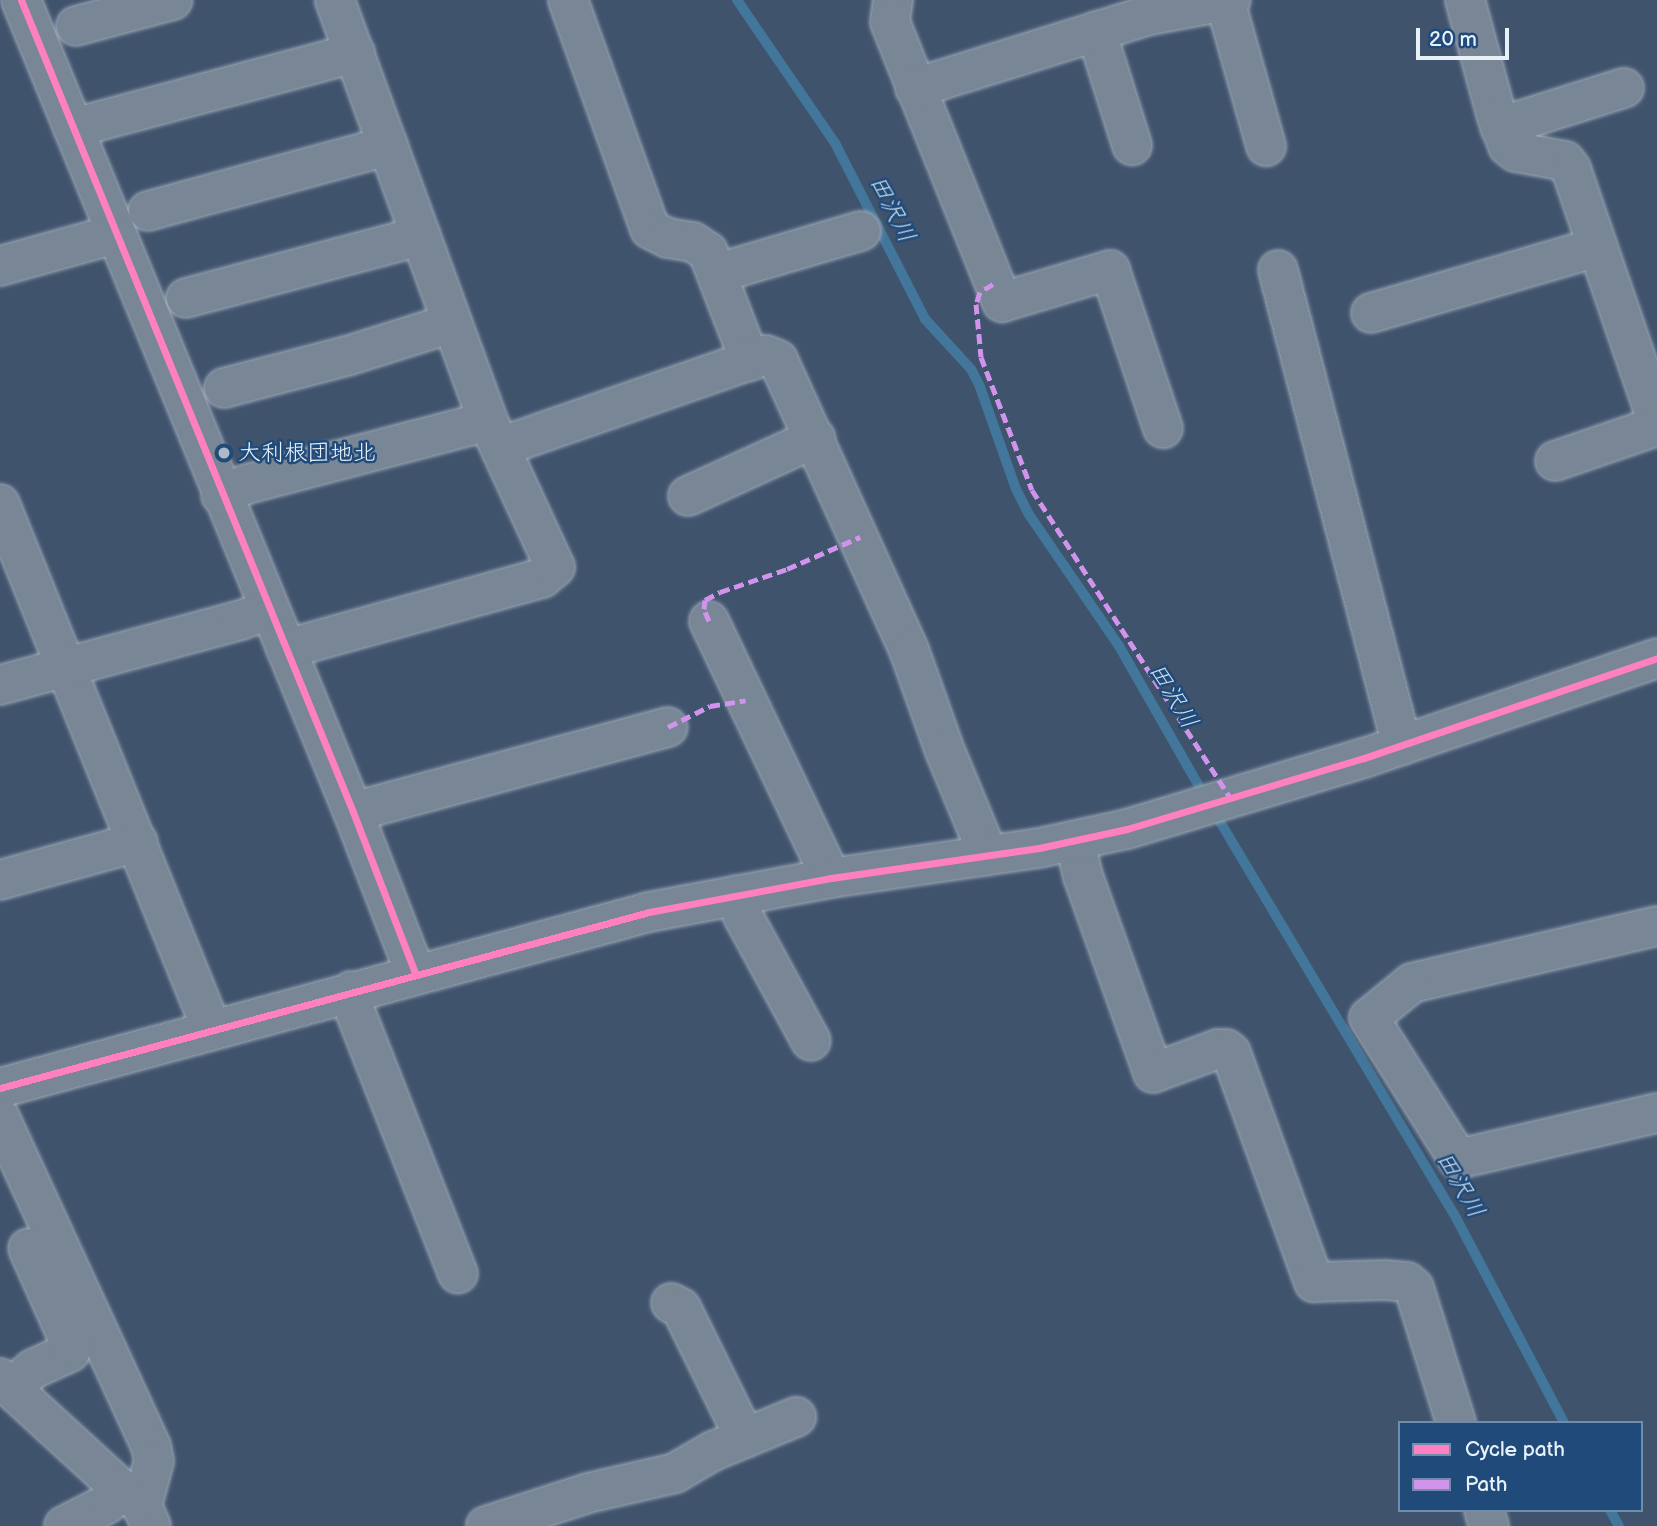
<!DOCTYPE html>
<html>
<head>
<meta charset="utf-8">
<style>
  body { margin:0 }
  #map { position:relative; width:1657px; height:1526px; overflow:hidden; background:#3f536d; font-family:"Balsamiq Sans","Klee One",sans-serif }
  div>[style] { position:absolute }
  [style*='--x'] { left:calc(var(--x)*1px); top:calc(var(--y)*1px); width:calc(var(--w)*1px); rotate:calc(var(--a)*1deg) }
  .stream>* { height:10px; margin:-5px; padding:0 5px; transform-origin:5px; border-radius:5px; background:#42769a }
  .roads { filter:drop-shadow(0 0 2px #9fa9b7) drop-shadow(0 0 2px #9fa9b7) }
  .minor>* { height:38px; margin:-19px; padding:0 19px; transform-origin:19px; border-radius:19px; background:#798695 }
  .quiet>* { height:5px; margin-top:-2.5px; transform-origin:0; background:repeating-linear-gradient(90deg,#d193ec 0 10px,transparent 0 15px) }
  .cycleway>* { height:7px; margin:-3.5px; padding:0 3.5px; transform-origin:3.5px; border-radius:3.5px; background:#ff80c0 }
  .dots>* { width:19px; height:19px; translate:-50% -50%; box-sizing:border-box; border:4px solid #1f4a7a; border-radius:50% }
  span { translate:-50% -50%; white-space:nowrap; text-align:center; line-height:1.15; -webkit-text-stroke:5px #1f4a7a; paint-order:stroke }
  .poi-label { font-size:23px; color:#e8f1f8 }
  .left { translate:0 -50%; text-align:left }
  .water-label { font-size:24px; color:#cfdfea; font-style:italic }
  .legend { position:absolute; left:1398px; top:1421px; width:245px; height:91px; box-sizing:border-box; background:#1f4a7a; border:2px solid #6f8dac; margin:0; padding:9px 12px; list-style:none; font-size:21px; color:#e8f1f8 }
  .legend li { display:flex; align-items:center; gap:14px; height:35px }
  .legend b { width:35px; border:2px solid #6f8dac }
  .scale { position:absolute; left:1416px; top:28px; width:93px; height:32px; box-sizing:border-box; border:4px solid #e8f1f8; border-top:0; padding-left:9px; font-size:21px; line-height:24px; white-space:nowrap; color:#e8f1f8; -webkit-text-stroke:5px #1f4a7a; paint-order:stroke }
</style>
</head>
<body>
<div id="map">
  <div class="stream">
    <i style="--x:737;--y:0;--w:173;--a:55.6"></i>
    <i style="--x:835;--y:143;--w:198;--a:62.9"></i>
    <i style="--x:925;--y:319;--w:68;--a:47.4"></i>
    <i style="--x:971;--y:369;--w:20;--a:63"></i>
    <i style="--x:980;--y:387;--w:108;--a:70.6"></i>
    <i style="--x:1016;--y:489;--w:30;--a:63"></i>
    <i style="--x:1030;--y:516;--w:158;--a:55.6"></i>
    <i style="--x:1119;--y:646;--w:174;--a:60.3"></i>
    <i style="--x:1213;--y:810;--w:470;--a:59.2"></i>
    <i style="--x:1454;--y:1214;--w:236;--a:62.2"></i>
    <i style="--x:1610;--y:1510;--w:18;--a:61"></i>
  </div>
  <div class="roads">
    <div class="minor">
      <i style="--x:21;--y:0;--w:877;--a:67.76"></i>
      <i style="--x:353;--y:812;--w:173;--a:68.9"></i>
      <i style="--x:568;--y:0;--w:243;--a:70.3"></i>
      <i style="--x:650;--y:229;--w:20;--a:27"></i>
      <i style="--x:668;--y:238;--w:25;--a:9"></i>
      <i style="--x:693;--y:242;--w:18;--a:34"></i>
      <i style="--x:708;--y:252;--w:117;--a:68.9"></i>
      <i style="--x:893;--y:0;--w:22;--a:98"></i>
      <i style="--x:890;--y:22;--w:302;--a:68.2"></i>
      <i style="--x:1002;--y:302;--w:113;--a:-16.5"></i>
      <i style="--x:1110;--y:270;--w:167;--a:71.5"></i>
      <i style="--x:1465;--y:0;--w:121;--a:74.7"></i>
      <i style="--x:1497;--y:117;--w:31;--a:69"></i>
      <i style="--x:1508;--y:146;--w:10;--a:37"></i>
      <i style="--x:1516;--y:152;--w:50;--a:10.4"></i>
      <i style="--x:1565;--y:161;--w:10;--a:53"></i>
      <i style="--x:1571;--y:169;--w:265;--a:71.1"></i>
      <i style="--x:1225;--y:1;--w:151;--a:74.2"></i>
      <i style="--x:76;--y:26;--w:100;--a:-15"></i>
      <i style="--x:1096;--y:31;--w:120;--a:72.5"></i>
      <i style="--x:915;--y:88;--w:246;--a:-17.3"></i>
      <i style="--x:1150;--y:15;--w:82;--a:-10.5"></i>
      <i style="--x:1500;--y:127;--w:130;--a:-17.5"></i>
      <i style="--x:73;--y:128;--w:292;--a:-14.9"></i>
      <i style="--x:148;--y:211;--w:249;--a:-15.2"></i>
      <i style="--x:0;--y:266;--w:119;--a:-15.5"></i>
      <i style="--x:1278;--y:270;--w:491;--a:75.4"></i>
      <i style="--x:718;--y:273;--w:149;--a:-16.4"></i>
      <i style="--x:186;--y:298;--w:243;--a:-14.8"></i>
      <i style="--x:1371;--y:313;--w:236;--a:-16.2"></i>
      <i style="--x:224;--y:388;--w:127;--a:-14.6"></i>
      <i style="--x:347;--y:356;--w:110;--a:-17.4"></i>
      <i style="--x:500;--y:447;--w:281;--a:-19.1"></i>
      <i style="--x:766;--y:355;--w:13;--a:23"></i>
      <i style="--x:778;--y:360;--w:318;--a:65.7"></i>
      <i style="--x:909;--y:650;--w:107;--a:70.4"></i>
      <i style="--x:945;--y:751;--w:102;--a:67.5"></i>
      <i style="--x:984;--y:845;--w:11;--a:85"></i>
      <i style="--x:1555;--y:461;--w:108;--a:-18.9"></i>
      <i style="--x:221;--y:495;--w:28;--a:-23"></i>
      <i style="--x:247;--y:484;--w:249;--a:-14.6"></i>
      <i style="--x:688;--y:496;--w:140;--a:-24.5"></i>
      <i style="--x:0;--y:504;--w:567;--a:68.05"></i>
      <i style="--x:709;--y:621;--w:284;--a:64.6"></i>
      <i style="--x:286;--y:649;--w:266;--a:-15.5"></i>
      <i style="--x:542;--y:578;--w:17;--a:-40"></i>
      <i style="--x:555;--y:567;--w:161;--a:-114.7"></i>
      <i style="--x:488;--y:421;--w:448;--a:-110"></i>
      <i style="--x:0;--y:685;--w:250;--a:-15.1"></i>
      <i style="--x:241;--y:620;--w:30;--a:-20"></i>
      <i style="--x:353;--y:812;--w:326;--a:-15.1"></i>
      <i style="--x:1075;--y:842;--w:35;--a:77"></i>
      <i style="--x:1083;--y:876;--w:209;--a:70.4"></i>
      <i style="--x:1153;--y:1073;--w:69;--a:-20.3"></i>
      <i style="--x:1218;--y:1049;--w:8;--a:0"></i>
      <i style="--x:1226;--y:1049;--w:6;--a:39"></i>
      <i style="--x:1231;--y:1053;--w:244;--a:70.1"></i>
      <i style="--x:1314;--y:1282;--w:71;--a:-1.6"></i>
      <i style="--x:1385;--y:1280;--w:22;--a:5"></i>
      <i style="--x:1407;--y:1282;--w:9;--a:41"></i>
      <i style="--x:1414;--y:1288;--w:141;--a:72.7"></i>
      <i style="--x:0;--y:880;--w:143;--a:-15.4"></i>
      <i style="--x:737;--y:895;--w:22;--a:74"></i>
      <i style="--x:743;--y:916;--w:142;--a:61.5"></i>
      <i style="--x:1657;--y:926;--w:252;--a:166.9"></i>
      <i style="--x:1412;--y:983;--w:55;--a:140.9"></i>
      <i style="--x:1369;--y:1018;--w:167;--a:57.7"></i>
      <i style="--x:1458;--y:1159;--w:204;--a:-13"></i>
      <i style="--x:351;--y:991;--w:20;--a:79"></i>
      <i style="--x:355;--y:1011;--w:282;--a:68.6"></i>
      <i style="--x:0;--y:1088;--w:672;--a:-15.17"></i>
      <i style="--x:649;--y:912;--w:185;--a:-10.6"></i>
      <i style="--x:831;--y:878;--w:210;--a:-8.2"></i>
      <i style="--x:1039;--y:848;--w:90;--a:-12.2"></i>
      <i style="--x:1127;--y:829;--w:247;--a:-16.7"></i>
      <i style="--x:1364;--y:758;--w:310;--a:-18.8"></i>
      <i style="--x:0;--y:1118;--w:361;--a:65.3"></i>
      <i style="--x:151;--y:1446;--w:15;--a:79"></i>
      <i style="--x:154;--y:1461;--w:47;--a:104.9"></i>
      <i style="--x:142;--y:1506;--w:22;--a:66"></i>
      <i style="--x:671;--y:1303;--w:11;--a:27"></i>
      <i style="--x:681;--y:1308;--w:145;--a:63.8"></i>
      <i style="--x:0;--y:1378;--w:176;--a:42.5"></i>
      <i style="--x:130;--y:1497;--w:13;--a:13"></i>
      <i style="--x:11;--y:1388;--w:29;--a:-41"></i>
      <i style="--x:33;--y:1369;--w:41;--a:-24.7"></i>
      <i style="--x:70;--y:1352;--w:5;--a:-68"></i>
      <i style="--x:72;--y:1347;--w:108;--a:-114"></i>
      <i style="--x:1484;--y:1510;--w:17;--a:73"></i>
      <i style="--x:64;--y:1526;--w:48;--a:-27.1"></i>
      <i style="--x:107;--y:1504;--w:21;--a:-47"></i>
      <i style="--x:486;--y:1526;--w:107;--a:-17.9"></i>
      <i style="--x:588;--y:1493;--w:89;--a:-12.9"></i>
      <i style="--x:675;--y:1473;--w:44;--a:-30.1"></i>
      <i style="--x:713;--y:1451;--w:90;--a:-22.3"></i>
    </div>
  </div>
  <div class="quiet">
    <i style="--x:993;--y:284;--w:15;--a:148"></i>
    <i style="--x:980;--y:292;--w:13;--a:108"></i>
    <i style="--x:976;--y:304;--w:53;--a:84.6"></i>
    <i style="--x:981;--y:357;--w:142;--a:69"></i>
    <i style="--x:1032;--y:490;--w:368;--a:57.2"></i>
    <i style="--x:709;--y:621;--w:13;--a:-113"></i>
    <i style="--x:704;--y:609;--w:9;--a:-84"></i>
    <i style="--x:705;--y:600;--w:17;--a:-28"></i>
    <i style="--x:720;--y:592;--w:71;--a:-18.9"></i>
    <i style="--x:787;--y:569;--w:80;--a:-23.7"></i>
    <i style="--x:668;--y:727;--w:47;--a:-26.6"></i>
    <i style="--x:710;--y:706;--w:36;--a:-9"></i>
  </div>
  <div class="cycleway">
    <i style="--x:21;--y:0;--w:877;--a:67.76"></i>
    <i style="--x:353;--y:812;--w:173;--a:68.9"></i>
    <i style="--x:0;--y:1088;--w:672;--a:-15.17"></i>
    <i style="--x:649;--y:912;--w:185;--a:-10.6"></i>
    <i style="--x:831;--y:878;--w:210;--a:-8.2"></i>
    <i style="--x:1039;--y:848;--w:90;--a:-12.2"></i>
    <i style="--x:1127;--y:829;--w:247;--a:-16.7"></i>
    <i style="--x:1364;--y:758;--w:310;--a:-18.8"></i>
  </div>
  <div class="dots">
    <i style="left:224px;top:453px;background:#adbac7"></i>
  </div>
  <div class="poi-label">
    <span class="left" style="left:238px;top:453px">大利根団地北</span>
  </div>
  <div class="water-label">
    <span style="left:892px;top:209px;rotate:63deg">田沢川</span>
    <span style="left:1173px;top:696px;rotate:59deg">田沢川</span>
    <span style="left:1460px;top:1185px;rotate:60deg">田沢川</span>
  </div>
  <ul class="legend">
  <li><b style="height:9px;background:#ff80c0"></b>Cycle path</li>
  <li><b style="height:9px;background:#d193ec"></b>Path</li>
  </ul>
  <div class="scale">20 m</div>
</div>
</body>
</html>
